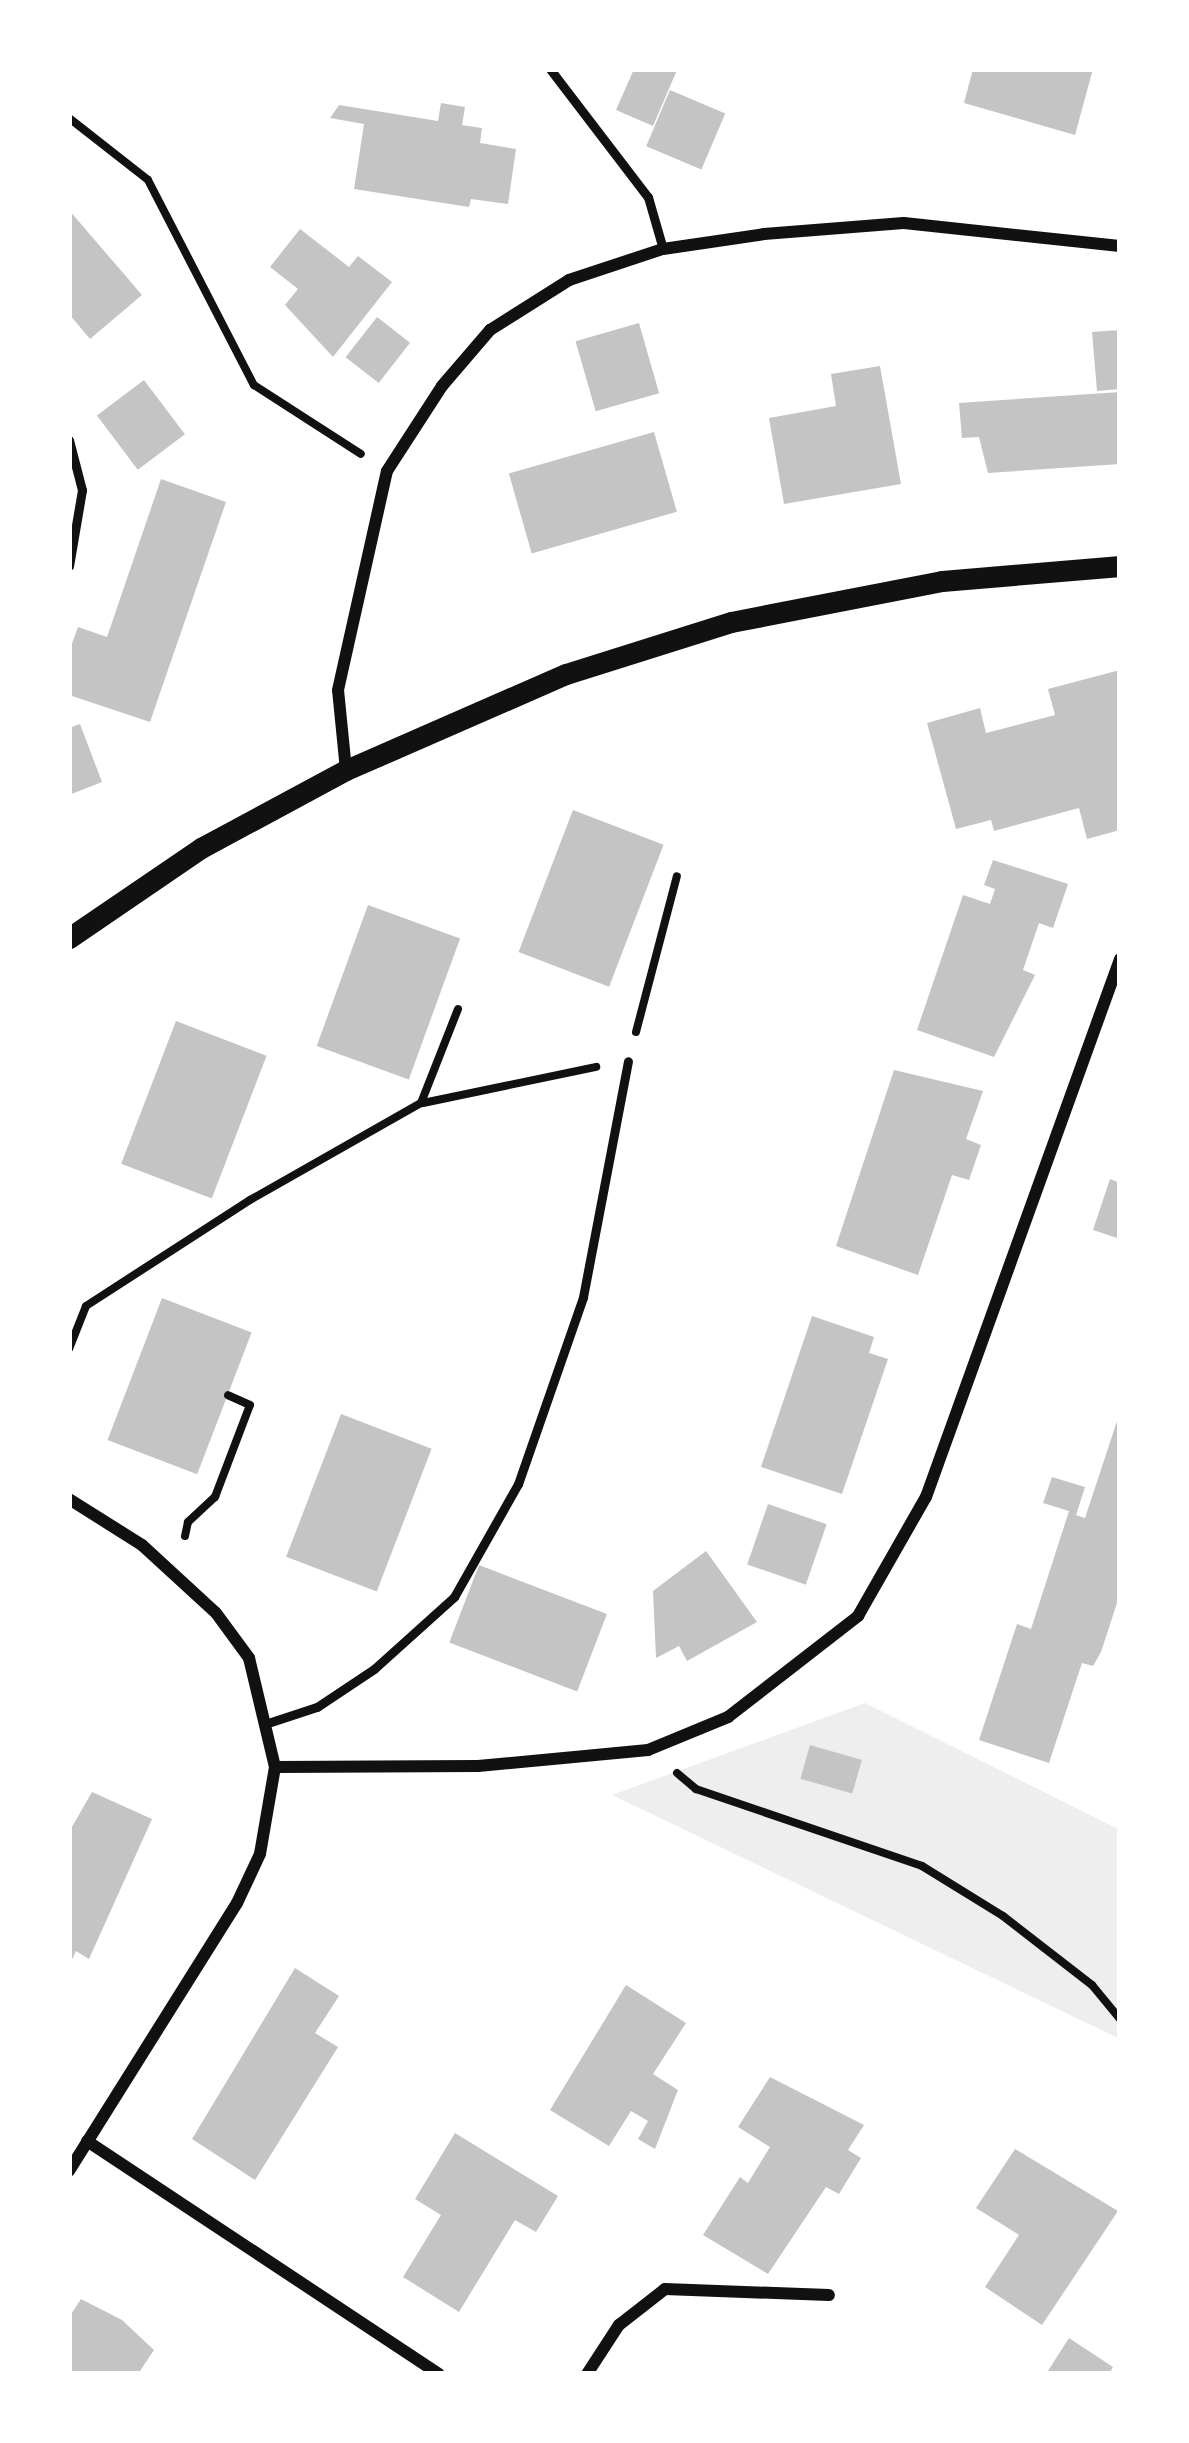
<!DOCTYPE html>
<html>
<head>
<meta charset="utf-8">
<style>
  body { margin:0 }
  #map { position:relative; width:1189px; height:2443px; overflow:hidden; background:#fff; font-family:"Asap Condensed",sans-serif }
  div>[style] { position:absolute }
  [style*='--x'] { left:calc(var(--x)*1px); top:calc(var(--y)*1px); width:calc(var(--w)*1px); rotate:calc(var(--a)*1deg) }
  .green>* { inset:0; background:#eee }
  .building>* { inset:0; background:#c4c4c4; transform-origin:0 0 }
  .path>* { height:8px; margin:-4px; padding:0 4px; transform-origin:4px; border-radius:4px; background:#111 }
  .service>* { height:9px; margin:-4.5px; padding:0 4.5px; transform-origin:4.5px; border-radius:4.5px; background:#111 }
  .minor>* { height:12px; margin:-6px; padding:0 6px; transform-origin:6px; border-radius:6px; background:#111 }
  .tertiary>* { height:21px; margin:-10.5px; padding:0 10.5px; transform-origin:10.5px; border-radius:10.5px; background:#111 }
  span { translate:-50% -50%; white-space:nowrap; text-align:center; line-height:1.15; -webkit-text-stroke:9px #fff; paint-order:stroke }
  .frame { position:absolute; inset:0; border:72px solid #fff; pointer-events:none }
</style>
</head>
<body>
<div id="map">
  <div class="green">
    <i style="clip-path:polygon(865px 1703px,1120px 1830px,1120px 2039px,612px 1795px)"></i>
  </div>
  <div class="building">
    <i style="clip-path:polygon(634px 69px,677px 70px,653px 126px,616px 110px)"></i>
    <i style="clip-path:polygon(973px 69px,1093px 69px,1075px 135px,964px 103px)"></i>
    <i style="left:670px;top:90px;width:60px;height:61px;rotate:23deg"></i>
    <i style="clip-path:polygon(441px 103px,465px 107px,462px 125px,482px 128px,480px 143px,516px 149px,508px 204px,471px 199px,469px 207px,354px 189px,364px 124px,330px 118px,339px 105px,438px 121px)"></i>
    <i style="clip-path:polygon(69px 210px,142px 295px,90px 339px,69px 314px)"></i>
    <i style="clip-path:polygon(300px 229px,349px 267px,358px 256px,392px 282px,333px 357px,285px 305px,298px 289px,270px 267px)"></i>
    <i style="left:377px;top:317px;width:42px;height:51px;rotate:38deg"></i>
    <i style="left:639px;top:323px;width:73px;height:66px;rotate:74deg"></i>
    <i style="clip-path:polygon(1120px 330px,1120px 389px,1097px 391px,1092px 332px)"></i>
    <i style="clip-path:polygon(880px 366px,901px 484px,784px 504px,769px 418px,836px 406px,831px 374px)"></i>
    <i style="left:144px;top:380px;width:68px;height:59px;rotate:53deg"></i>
    <i style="clip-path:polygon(1120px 392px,1120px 464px,988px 473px,979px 437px,962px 438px,959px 403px)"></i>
    <i style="left:654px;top:432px;width:83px;height:151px;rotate:74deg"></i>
    <i style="clip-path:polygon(161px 479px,226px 502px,150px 722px,69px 695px,69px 652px,78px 627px,107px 637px)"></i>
    <i style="clip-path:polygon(1120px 670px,1120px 830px,1087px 839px,1079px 808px,994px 831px,991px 820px,956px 829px,927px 723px,980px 708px,986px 733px,1055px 715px,1048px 689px)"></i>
    <i style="clip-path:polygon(80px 724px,102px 782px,69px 795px,69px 728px)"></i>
    <i style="left:573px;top:810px;width:97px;height:152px;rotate:21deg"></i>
    <i style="clip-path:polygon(993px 860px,1068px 884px,1053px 928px,1039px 923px,1023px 970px,1035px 975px,994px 1057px,917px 1030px,963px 895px,990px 904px,995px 889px,984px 885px)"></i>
    <i style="left:368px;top:905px;width:98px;height:150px;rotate:20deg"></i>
    <i style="left:176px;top:1021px;width:97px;height:153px;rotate:21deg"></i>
    <i style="clip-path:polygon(894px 1070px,983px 1091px,966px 1139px,981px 1145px,969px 1180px,952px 1175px,918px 1275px,836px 1246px)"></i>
    <i style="clip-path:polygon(1110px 1179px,1120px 1183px,1120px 1239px,1093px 1230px)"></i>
    <i style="left:162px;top:1298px;width:96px;height:152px;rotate:21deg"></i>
    <i style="clip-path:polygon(812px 1316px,874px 1337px,869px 1353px,888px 1359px,842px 1494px,761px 1467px)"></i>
    <i style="clip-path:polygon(1120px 1412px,1120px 1594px,1101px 1652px,1093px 1666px,1082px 1663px,1049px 1763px,979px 1740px,1017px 1624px,1031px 1629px,1069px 1511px,1043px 1503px,1052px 1477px,1085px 1487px,1076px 1515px,1085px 1518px)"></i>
    <i style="left:341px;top:1414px;width:97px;height:153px;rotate:21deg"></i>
    <i style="left:768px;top:1504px;width:62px;height:64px;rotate:19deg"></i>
    <i style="clip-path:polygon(706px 1551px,757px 1622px,687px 1661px,679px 1646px,656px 1658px,653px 1591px)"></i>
    <i style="left:479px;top:1565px;width:137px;height:83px;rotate:21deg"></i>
    <i style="left:810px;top:1745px;width:54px;height:35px;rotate:16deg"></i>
    <i style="clip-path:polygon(92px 1792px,152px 1819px,89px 1959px,76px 1951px,69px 1966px,69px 1832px)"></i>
    <i style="clip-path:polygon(295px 1968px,339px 1996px,315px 2033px,338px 2047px,255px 2180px,192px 2139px)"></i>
    <i style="clip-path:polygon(626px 1985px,686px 2023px,653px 2074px,678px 2090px,655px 2149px,638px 2139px,648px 2121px,631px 2111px,609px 2146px,550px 2110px)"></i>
    <i style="clip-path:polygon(770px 2077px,864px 2125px,848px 2150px,861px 2158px,839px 2194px,826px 2187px,768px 2274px,703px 2235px,740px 2177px,748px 2183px,770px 2147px,738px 2127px)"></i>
    <i style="clip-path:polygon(455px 2133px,558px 2196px,536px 2232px,515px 2220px,459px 2312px,403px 2277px,441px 2215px,415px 2199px)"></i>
    <i style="clip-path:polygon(1015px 2149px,1118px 2211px,1042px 2325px,985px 2287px,1019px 2235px,976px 2208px)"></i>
    <i style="clip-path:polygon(81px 2299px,122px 2320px,154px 2350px,138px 2374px,69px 2374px,69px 2317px)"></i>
    <i style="clip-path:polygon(1069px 2338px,1113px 2367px,1109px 2374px,1046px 2374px)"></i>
  </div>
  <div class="path">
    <i style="--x:69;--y:118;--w:100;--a:38.1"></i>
    <i style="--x:148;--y:180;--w:231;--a:62.7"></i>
    <i style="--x:254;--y:385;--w:127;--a:32.8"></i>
    <i style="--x:636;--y:1032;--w:161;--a:-75.3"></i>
    <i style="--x:423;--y:1103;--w:177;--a:-11.8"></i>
    <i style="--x:69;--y:1349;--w:46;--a:-68.4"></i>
    <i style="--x:86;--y:1306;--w:195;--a:-32.9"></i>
    <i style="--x:250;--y:1200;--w:197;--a:-29.6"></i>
    <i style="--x:421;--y:1103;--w:101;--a:-68.5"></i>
    <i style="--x:185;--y:1536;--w:14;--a:-78"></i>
    <i style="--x:188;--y:1522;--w:37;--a:-43"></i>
    <i style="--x:215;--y:1497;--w:98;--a:-69.2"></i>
    <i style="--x:250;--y:1405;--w:24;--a:-156"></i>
    <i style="--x:677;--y:1773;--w:25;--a:40"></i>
    <i style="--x:696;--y:1789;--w:239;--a:18.8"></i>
    <i style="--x:922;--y:1866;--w:95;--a:31.7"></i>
    <i style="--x:1003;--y:1916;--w:113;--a:37.8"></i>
    <i style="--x:1092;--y:1985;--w:44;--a:50.5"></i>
  </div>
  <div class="service">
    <i style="--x:550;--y:69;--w:161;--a:52.6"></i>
    <i style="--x:648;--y:197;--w:54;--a:73.9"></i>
    <i style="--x:69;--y:440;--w:52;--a:75.4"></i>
    <i style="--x:82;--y:490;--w:77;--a:99.7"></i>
    <i style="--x:271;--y:1722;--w:48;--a:-18.1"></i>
    <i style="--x:317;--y:1707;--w:69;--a:-33.7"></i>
    <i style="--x:374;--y:1669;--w:108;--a:-42"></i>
    <i style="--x:454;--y:1597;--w:130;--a:-60.5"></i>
    <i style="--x:518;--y:1484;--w:198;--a:-70.8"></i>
    <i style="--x:583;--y:1297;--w:240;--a:-79.2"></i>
  </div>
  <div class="minor">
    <i style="--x:346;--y:770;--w:80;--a:-95.7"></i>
    <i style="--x:338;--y:690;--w:224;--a:-77.4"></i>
    <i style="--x:387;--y:471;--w:101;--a:-57.1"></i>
    <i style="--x:442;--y:386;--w:74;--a:-49.4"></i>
    <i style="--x:490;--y:330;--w:93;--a:-32.3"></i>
    <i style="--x:569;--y:280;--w:99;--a:-18.3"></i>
    <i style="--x:663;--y:249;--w:102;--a:-8.4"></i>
    <i style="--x:764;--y:234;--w:140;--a:-4.5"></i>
    <i style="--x:904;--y:223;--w:217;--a:6.1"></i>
    <i style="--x:69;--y:1499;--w:86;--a:32.2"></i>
    <i style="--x:142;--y:1545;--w:100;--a:42.6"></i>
    <i style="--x:216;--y:1613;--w:56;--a:53.7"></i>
    <i style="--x:249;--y:1658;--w:112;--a:76.6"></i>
    <i style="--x:275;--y:1767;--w:88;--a:99.8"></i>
    <i style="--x:260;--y:1854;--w:54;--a:115.1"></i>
    <i style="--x:237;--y:1903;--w:316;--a:122.1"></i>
    <i style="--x:275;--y:1767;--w:203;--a:-0.3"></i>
    <i style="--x:478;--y:1766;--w:171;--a:-5.4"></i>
    <i style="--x:648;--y:1750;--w:87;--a:-22.4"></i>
    <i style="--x:728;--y:1717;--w:165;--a:-37.8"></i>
    <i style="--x:858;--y:1616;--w:137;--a:-60.3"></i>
    <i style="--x:926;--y:1497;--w:572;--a:-70.17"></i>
    <i style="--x:87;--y:2141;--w:422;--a:33.5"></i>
    <i style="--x:587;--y:2374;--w:59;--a:-56.9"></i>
    <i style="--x:619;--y:2325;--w:58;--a:-38"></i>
    <i style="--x:665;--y:2289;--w:164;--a:2.1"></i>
  </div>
  <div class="tertiary">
    <i style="--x:69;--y:938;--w:160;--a:-34.3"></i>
    <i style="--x:201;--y:848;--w:165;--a:-28.3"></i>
    <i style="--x:346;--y:770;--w:240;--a:-23.6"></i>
    <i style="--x:566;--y:674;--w:173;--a:-17.5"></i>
    <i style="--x:731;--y:622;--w:215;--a:-11"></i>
    <i style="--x:942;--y:581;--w:179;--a:-4.8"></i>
  </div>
  <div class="frame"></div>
</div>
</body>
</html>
